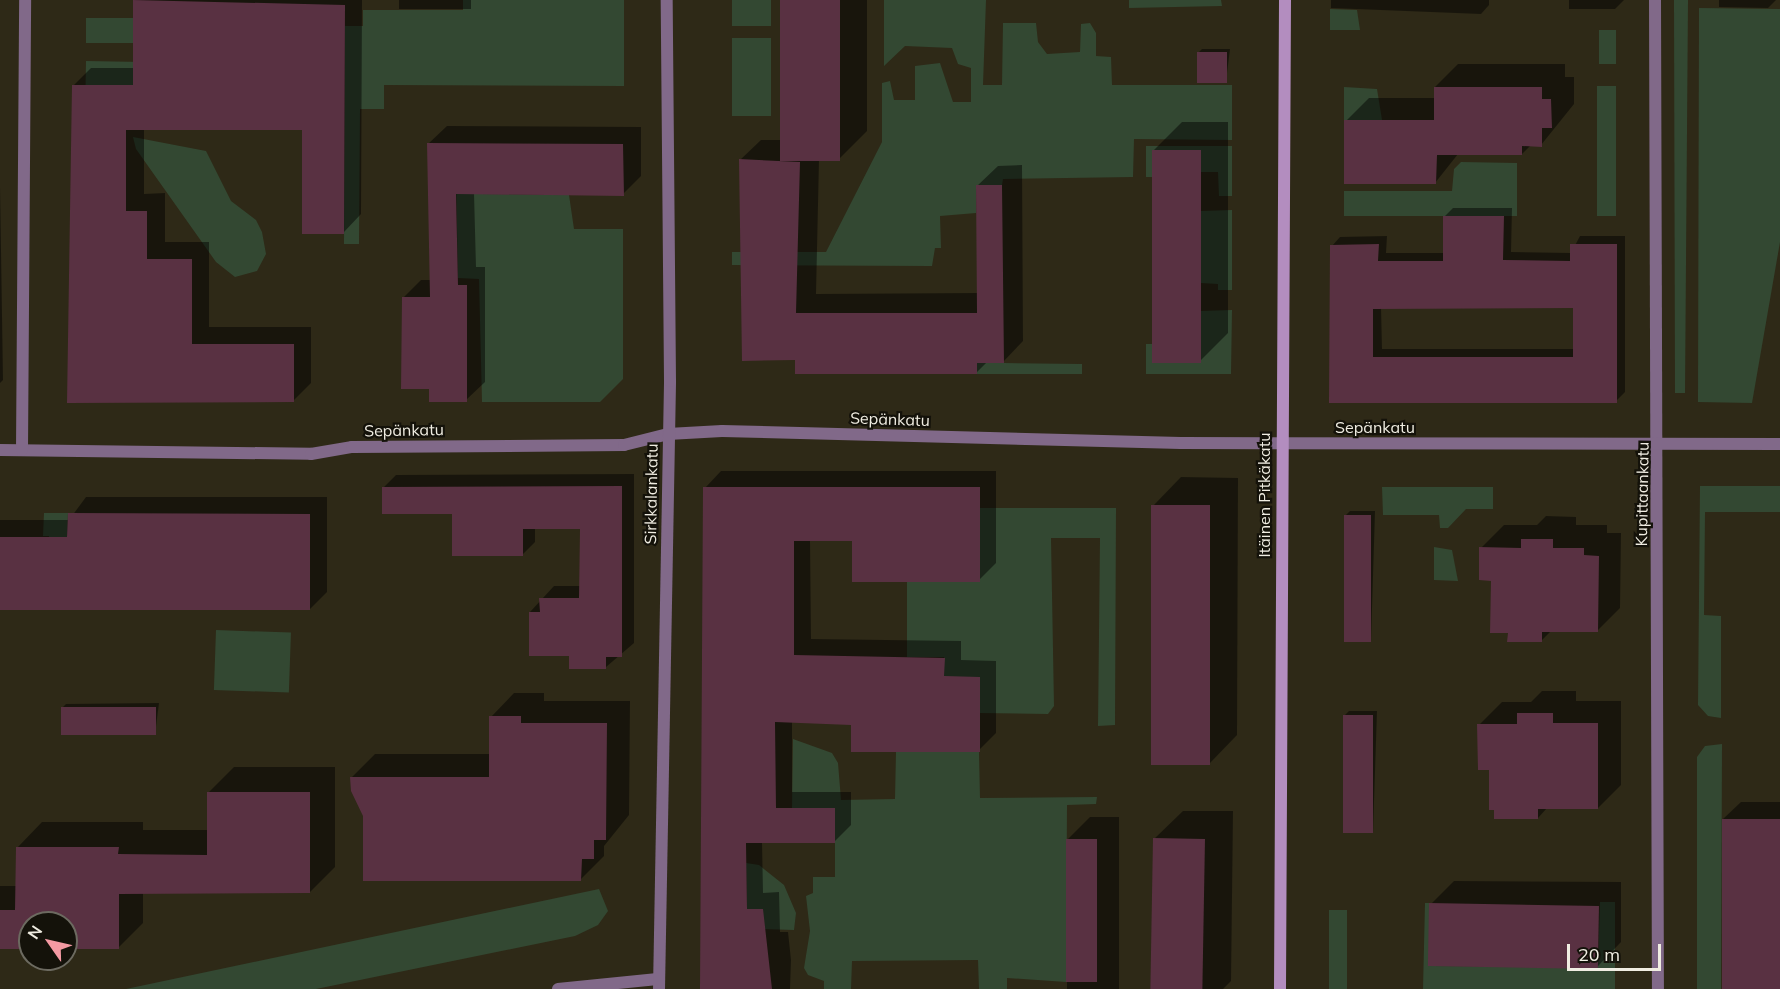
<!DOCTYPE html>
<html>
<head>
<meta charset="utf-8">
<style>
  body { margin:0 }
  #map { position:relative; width:1780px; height:989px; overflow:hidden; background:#2e2917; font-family:Mulish,sans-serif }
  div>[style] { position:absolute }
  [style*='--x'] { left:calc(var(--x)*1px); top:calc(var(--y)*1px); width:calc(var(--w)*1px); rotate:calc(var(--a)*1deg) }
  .green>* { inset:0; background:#334832; transform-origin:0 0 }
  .shadow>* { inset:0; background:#0007; transform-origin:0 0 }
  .building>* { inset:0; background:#593142; transform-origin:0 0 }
  .minor>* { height:12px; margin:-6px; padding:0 6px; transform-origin:6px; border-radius:6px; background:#816989 }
  .secondary>* { height:12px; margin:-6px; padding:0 6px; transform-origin:6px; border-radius:6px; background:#b38dbf }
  span { translate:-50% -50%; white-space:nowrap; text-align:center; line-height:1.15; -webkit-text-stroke:4.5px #14120a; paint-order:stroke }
  .street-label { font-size:16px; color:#f0ede2 }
  .north { position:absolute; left:18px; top:911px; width:60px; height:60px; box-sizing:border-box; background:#14120a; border:2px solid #6c6a60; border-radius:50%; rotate:304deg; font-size:16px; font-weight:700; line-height:24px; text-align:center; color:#f0ede2 }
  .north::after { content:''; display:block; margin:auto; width:21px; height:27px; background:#f49aa3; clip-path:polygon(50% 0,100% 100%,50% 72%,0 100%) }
  .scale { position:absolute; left:1567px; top:944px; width:94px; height:27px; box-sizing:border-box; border:3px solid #f0ede2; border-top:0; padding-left:8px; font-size:18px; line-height:21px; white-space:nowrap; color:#f0ede2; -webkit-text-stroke:4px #14120a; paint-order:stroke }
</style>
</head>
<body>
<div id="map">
  <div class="green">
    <i style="clip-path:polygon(463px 0,624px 0,624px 86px,384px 85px,384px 109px,360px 109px,359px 244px,344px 244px,345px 26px,363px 26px,363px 10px,463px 10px)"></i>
    <i style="left:732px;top:0;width:39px;height:26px"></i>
    <i style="clip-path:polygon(884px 0,986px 0,983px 85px,1002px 85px,1003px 23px,1036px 23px,1038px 42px,1047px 54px,1080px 52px,1081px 24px,1090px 23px,1096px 33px,1096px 56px,1111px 57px,1112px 85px,1232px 85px,1232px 140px,1134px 139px,1133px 177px,1003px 179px,1002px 185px,976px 185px,976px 213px,940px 216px,941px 248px,935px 248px,932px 266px,732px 265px,732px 252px,826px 252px,882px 142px,882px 83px,890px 81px,894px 100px,915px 100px,915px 66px,940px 63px,953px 102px,971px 102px,971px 68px,958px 64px,952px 48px,905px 46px,884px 66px)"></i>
    <i style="clip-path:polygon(1129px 0,1221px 0,1222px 6px,1129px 8px)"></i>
    <i style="clip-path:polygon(1674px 0,1688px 0,1685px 393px,1675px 393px)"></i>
    <i style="clip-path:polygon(1699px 8px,1780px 9px,1780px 242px,1752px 403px,1698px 402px)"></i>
    <i style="clip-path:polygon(1330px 9px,1357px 10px,1360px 30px,1330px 30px)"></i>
    <i style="left:133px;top:18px;width:25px;height:47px;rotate:90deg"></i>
    <i style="left:1599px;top:30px;width:17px;height:34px"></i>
    <i style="left:732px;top:38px;width:39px;height:78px"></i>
    <i style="left:86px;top:61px;width:100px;height:24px;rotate:1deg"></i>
    <i style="left:1597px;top:86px;width:19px;height:130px"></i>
    <i style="clip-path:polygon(1344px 87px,1377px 89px,1382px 120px,1344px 120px)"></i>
    <i style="clip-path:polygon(133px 137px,206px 151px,231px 201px,256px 220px,262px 232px,266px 254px,257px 271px,235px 277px,216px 262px,136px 149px)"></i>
    <i style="clip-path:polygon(1146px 146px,1232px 146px,1232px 196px,1219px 196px,1218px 172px,1201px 172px,1200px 150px,1153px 150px,1152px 177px,1146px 177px)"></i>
    <i style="clip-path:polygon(1461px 162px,1517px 163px,1517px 216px,1344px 216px,1344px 191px,1452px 191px,1454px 169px)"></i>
    <i style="clip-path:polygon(456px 175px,479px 194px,569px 195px,574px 229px,623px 229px,623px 379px,600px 402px,482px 402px,479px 279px,458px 278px)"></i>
    <i style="clip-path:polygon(1232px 210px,1232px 290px,1218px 290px,1218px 284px,1201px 283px,1201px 211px)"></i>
    <i style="clip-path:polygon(1232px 310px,1231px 374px,1146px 374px,1146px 344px,1152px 344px,1152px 363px,1200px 363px,1200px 311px)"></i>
    <i style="clip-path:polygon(977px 363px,1004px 363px,1082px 364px,1082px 374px,977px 374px)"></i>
    <i style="clip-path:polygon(1700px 486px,1780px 486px,1780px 512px,1705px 512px,1704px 615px,1721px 616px,1721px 718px,1708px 716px,1698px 705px)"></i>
    <i style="clip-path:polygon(1382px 487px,1493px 487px,1493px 509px,1466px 509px,1448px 528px,1440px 528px,1439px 515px,1383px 515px)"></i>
    <i style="clip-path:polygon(980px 508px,1116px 508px,1115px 725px,1098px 726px,1100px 538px,1051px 538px,1054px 706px,1048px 714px,979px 713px,944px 676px,944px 657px,907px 657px,907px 582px,980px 581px)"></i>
    <i style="clip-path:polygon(44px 513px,68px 513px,67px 542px,49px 542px,49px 536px,43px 536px)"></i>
    <i style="clip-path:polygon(1434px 547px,1452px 550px,1458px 581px,1434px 580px)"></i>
    <i style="left:216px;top:630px;width:75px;height:60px;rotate:2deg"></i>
    <i style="clip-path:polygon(793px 739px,832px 753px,838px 763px,841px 800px,895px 799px,896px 752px,979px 752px,980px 798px,1097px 797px,1096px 804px,1067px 805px,1066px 982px,1007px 978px,1007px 989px,979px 989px,978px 960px,852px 961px,851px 989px,824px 989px,824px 981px,808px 975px,804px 968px,810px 931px,806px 896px,813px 893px,813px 877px,835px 877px,835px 808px,792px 808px)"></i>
    <i style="clip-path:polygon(1722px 744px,1721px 989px,1697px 989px,1697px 757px,1705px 746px)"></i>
    <i style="clip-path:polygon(746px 863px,759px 865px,784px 885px,796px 913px,794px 930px,763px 929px,762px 909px,747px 909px)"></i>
    <i style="clip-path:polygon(599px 889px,608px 911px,598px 925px,575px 936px,316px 989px,126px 989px)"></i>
    <i style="clip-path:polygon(1600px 902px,1615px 902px,1615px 989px,1423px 989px,1425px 903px,1429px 903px,1429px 966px,1598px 967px)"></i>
    <i style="left:1329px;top:910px;width:18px;height:79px"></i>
  </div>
  <div class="shadow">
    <i style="clip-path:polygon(135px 0,362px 0,361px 214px,344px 232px,303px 128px,144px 128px,144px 194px,165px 193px,165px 242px,209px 242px,209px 327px,311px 327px,311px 383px,293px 401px,69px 401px,73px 86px,91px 68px,135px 68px)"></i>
    <i style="left:399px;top:0;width:72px;height:9px"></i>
    <i style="clip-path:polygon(782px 0,867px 0,867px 131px,838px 160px,819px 160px,816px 294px,978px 293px,977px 186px,998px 166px,1022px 165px,1023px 341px,1003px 362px,987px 362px,976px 373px,796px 359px,740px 160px,761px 140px,781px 140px)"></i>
    <i style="clip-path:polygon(1331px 0,1489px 0,1489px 5px,1481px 14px,1331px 8px)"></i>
    <i style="clip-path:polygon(1569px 0,1624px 0,1615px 9px,1569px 9px)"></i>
    <i style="clip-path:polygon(1719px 0,1776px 0,1768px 8px,1719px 7px)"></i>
    <i style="clip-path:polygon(1202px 49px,1230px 49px,1226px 81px,1198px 53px)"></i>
    <i style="clip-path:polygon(1458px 64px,1565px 64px,1565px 77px,1574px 77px,1574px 104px,1541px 145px,1531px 145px,1522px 154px,1458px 154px,1435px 183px,1346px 121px,1369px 98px,1435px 98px,1435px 87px)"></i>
    <i style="clip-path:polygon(1182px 122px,1228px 122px,1228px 333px,1200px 361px,1154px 150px)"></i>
    <i style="clip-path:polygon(447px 126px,641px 127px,641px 176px,623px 194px,474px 193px,476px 267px,485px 267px,485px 382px,466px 400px,430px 387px,403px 298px,421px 280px,431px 280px,428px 144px)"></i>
    <i style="clip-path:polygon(0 186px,3px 380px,0 383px)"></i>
    <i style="clip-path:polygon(evenodd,1453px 208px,1512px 208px,1511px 252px,1571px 253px,1580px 236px,1625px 236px,1625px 392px,1616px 401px,1331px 401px,1332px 246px,1340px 237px,1387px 236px,1386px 253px,1444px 253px,1444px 217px,1453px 208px,1575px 306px,1574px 349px,1382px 349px,1381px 307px,1575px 306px)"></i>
    <i style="clip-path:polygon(721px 471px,996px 471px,996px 563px,979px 580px,853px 539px,810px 539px,811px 639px,961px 641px,961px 660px,996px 661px,996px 733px,979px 750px,853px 723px,792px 721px,792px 792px,851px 792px,851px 825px,834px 842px,762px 842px,763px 893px,779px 892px,780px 932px,788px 932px,791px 960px,790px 989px,704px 989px,705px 488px)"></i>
    <i style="clip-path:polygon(634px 474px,634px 643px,606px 667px,571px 654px,530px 612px,554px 586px,581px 586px,582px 528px,535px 527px,535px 542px,522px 555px,454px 513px,383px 488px,396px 475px)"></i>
    <i style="clip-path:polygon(1181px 477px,1238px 478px,1237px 735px,1209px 764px,1153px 506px)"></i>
    <i style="clip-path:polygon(86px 497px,327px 497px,327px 592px,310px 609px,0 609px,0 520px,69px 520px)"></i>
    <i style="clip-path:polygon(1350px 511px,1375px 511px,1371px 641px,1346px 515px)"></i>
    <i style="clip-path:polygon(1546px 516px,1576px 517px,1576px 525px,1607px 525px,1607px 533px,1621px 533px,1620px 608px,1597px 631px,1552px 630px,1541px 641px,1509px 632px,1481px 548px,1504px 525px,1537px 525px)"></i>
    <i style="clip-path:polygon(1542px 691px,1576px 691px,1576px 701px,1621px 701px,1621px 785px,1598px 808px,1547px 808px,1538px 818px,1490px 769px,1479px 725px,1502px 702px,1531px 702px)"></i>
    <i style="clip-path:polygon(514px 693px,544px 693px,544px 701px,630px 701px,629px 815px,604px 846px,604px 856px,581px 879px,364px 816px,352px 777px,375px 754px,490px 754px,491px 717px)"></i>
    <i style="clip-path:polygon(159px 703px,155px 734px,62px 708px,66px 704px)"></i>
    <i style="clip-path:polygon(1349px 711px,1377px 711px,1373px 832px,1345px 715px)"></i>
    <i style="clip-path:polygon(234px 767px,335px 767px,335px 867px,310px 892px,143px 892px,143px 923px,118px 948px,66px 948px,66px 923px,30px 923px,30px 948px,0 948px,0 886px,17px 886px,17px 848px,42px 822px,143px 822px,143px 830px,209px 830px,209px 792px)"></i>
    <i style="clip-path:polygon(1741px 802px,1780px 802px,1780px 989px,1722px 989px,1723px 819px)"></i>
    <i style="clip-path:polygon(1183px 811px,1233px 811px,1231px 981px,1223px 989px,1153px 989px,1154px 839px)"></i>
    <i style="clip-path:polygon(1090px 817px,1119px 817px,1119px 989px,1067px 989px,1067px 840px)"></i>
    <i style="clip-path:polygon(1454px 881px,1621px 882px,1621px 942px,1598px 966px,1431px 904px)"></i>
  </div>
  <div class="building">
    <i style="clip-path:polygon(133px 0,345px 5px,344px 234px,302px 234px,302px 130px,126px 130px,126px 211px,147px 211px,147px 259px,192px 259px,192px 344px,294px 344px,294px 402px,67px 403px,72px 85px,133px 85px)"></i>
    <i style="left:780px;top:0;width:60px;height:161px"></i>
    <i style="left:1197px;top:52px;width:30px;height:31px"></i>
    <i style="clip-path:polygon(1434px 87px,1542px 87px,1542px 99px,1551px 99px,1552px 128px,1542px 128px,1542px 147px,1522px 146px,1522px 155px,1437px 155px,1436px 184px,1344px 184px,1344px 120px,1434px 120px)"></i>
    <i style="clip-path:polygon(427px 143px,623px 144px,624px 196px,456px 194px,458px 285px,467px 285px,467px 402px,429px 402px,429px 389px,401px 389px,402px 297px,430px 297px)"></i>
    <i style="left:1152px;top:150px;width:49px;height:213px"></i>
    <i style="clip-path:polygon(739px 159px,800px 162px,796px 313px,977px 313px,976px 185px,1002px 185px,1004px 363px,977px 363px,977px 374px,795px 374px,795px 360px,742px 361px)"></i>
    <i style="clip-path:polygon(evenodd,1443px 216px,1504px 216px,1503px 260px,1570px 261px,1570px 244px,1617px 244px,1617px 403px,1329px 403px,1330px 245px,1379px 244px,1378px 261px,1443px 261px,1443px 216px,1573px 308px,1573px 357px,1373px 357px,1373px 309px,1573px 308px)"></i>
    <i style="clip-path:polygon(622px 486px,622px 657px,606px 657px,606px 669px,569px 669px,569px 656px,529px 656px,529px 612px,540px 612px,539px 598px,579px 598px,580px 529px,523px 529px,523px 556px,452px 556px,452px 514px,382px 514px,382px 487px)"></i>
    <i style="clip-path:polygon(703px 487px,980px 487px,980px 582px,852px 582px,852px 541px,794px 541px,794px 655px,945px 658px,944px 676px,980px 677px,980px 752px,851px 752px,851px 725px,775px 722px,776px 808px,835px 808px,835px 843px,746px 843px,747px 909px,763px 909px,772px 989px,700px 989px)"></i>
    <i style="left:1151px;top:505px;width:59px;height:260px"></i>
    <i style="clip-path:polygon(68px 513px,310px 514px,310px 610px,0 610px,0 537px,67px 537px)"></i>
    <i style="left:1344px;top:515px;width:27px;height:127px"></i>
    <i style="clip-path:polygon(1521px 539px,1553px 539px,1553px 548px,1584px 548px,1584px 555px,1599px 556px,1598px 632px,1542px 632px,1542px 642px,1507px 642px,1508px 633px,1490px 633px,1491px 581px,1479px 580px,1479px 547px,1521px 548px)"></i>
    <i style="left:156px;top:707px;width:28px;height:95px;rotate:90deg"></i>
    <i style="clip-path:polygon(1517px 713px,1553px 713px,1553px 723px,1598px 723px,1598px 809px,1538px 809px,1538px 819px,1494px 819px,1494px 810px,1489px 810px,1489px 770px,1478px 770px,1477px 724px,1517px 724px)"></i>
    <i style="left:1343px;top:715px;width:30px;height:118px"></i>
    <i style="clip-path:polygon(489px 716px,521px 716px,521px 723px,607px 723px,606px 840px,594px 840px,594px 859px,582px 859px,581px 881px,363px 881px,363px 816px,351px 791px,350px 777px,489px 777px)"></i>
    <i style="clip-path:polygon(207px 792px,310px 792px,310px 893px,119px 894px,119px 949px,66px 949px,66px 923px,30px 923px,30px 949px,0 949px,0 910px,15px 910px,16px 847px,119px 847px,118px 854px,207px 855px)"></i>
    <i style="left:1722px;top:819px;width:58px;height:170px"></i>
    <i style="left:1153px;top:838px;width:52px;height:151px;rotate:1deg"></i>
    <i style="left:1066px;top:839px;width:31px;height:143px"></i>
    <i style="left:1429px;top:903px;width:170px;height:63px;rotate:1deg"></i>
  </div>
  <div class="minor">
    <i style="--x:1655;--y:0;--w:989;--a:89.83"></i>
    <i style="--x:0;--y:450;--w:311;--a:0.7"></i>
    <i style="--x:311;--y:454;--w:42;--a:-9.7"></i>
    <i style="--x:352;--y:447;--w:272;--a:-0.4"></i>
    <i style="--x:624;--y:445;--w:45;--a:-14"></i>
    <i style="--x:668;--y:434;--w:54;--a:-3.2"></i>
    <i style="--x:722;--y:431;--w:459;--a:1.5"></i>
    <i style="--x:1181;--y:443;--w:599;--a:0.1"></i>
    <i style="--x:22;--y:450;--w:450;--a:-89.6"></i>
    <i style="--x:558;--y:989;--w:100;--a:-5.7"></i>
    <i style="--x:659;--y:989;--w:608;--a:-88.96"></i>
    <i style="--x:670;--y:381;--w:381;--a:-90.5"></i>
  </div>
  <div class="secondary">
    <i style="--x:1280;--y:989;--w:989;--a:-89.71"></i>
  </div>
  <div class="street-label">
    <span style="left:890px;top:419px;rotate:2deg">Sepänkatu</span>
    <span style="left:1375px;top:427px">Sepänkatu</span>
    <span style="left:404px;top:430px;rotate:-1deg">Sepänkatu</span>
    <span style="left:651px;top:494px;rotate:-89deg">Sirkkalankatu</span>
    <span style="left:1642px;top:494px;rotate:-89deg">Kupittaankatu</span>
    <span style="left:1264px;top:495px;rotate:-90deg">Itäinen Pitkäkatu</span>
  </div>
  <div class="north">N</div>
  <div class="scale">20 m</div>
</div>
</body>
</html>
